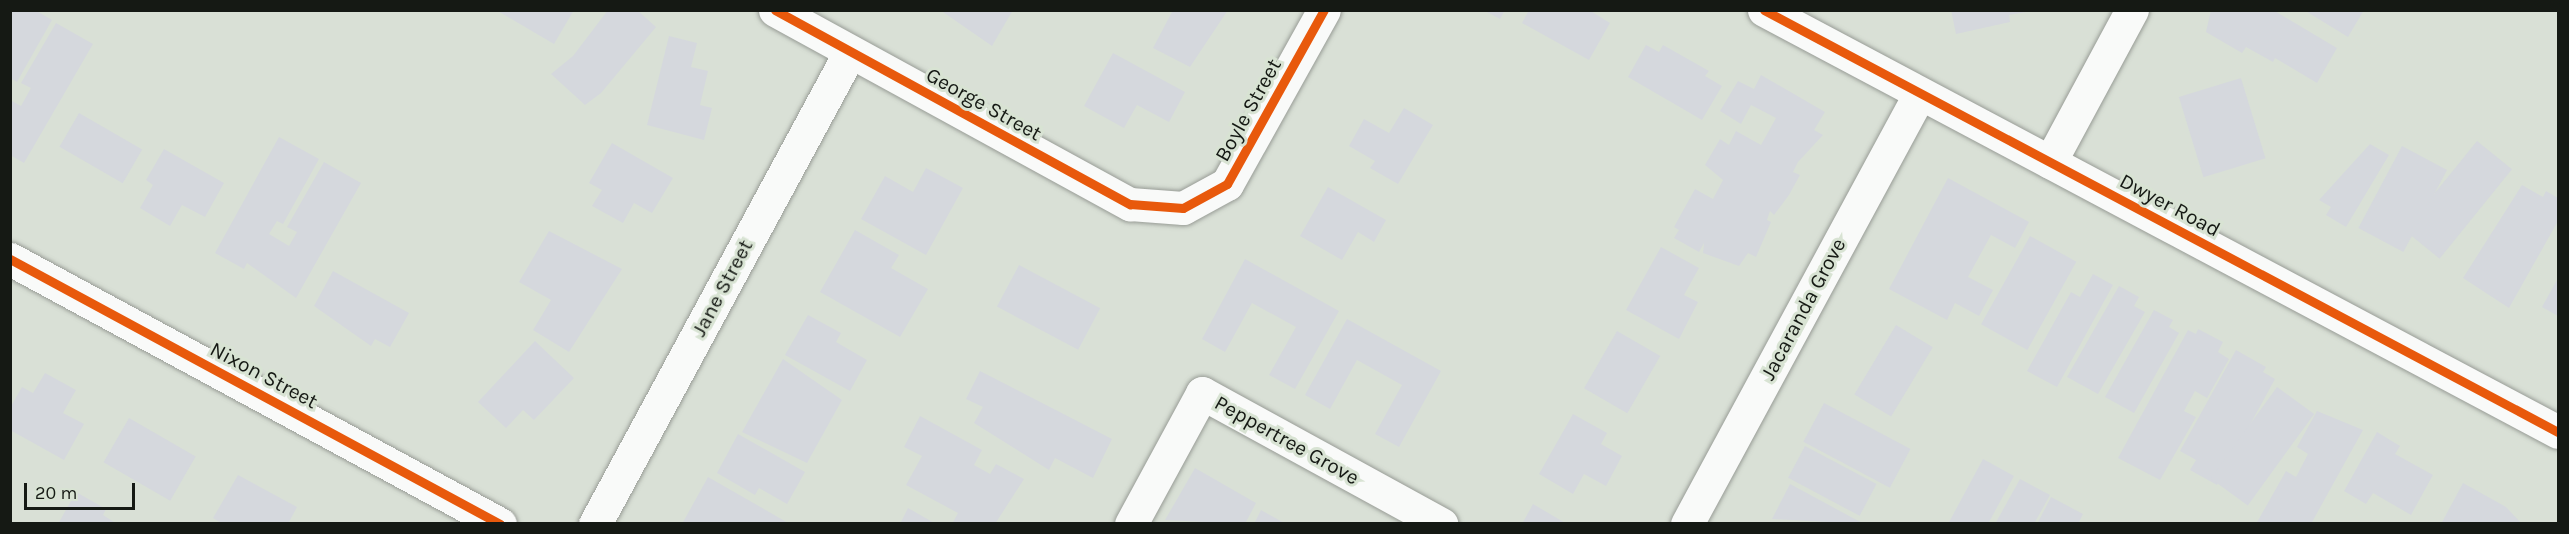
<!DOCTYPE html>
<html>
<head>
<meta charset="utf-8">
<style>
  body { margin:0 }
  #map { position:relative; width:2569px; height:534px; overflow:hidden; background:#d9e0d6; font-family:Karla,sans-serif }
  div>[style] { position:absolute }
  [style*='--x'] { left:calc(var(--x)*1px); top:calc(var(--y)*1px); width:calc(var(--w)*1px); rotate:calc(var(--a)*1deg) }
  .building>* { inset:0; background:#d5d8dd; transform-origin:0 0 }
  .roads { filter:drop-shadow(0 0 2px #989c96) drop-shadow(0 0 2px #989c96) }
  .minor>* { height:33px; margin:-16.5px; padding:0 16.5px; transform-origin:16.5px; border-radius:16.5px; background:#f9faf9 }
  .cycleway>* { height:9px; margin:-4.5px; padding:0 4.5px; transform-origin:4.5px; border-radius:4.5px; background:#e8590c }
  span { translate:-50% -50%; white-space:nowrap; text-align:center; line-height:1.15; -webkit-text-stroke:6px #d8e3d3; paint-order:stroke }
  .street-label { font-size:21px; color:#151914 }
  .frame { position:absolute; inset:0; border:12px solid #151914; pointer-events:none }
  .scale { position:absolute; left:24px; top:483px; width:111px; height:27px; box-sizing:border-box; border:3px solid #151914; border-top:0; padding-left:8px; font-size:18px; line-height:21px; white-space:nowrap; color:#151914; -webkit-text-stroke:4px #d8e3d3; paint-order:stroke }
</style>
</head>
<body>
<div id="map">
  <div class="building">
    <i style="clip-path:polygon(10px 10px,35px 10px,52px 20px,17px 82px,10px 78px)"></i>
    <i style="clip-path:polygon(496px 10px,574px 10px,554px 44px)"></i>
    <i style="clip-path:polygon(608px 10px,637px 10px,656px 27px,601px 93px,585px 105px,551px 74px,573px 56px)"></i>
    <i style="clip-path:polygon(940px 10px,1013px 10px,992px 46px)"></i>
    <i style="clip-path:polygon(1173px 10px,1228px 10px,1190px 67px,1153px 48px)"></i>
    <i style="clip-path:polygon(1483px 10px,1505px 10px,1500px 19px)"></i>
    <i style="clip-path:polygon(1529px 10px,1589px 10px,1610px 23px,1589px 60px,1522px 23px)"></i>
    <i style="clip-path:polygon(1951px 10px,2026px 10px,2026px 12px,2009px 15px,2010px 22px,1956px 34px)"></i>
    <i style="clip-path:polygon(2211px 10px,2273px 10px,2337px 48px,2317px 83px,2275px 58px,2273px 62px,2246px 47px,2242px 53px,2206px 32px)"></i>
    <i style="clip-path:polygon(2304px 10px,2364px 10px,2348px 37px)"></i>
    <i style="clip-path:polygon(56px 23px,93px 44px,24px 163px,10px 155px,10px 100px,21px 106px,31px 88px,21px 83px)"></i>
    <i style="clip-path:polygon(669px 36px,697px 43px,691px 67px,708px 71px,700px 105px,712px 108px,704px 140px,647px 125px)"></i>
    <i style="clip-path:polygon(1646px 45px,1659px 52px,1663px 45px,1709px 71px,1705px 76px,1722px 86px,1702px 120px,1628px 77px)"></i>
    <i style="clip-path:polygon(1113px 53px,1185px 92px,1169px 122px,1137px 105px,1124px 128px,1084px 106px)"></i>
    <i style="clip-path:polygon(1761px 75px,1825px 112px,1814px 130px,1823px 135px,1798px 162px,1793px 172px,1800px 175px,1789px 195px,1774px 215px,1770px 211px,1767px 220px,1771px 222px,1756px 257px,1748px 253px,1739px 266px,1703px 253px,1704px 243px,1699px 252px,1674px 238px,1679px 230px,1674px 227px,1695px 189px,1713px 199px,1723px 180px,1705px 165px,1720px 139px,1729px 145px,1736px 131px,1761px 145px,1776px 118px,1751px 105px,1741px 124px,1720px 111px,1738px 81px,1754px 89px)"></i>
    <i style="left:2241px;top:78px;width:84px;height:65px;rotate:73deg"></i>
    <i style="clip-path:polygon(1404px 108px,1433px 125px,1398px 184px,1370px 168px,1375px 161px,1349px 146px,1364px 119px,1389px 133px)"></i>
    <i style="left:79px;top:113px;width:73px;height:39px;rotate:30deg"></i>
    <i style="clip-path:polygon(279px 137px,319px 159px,283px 224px,277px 221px,269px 234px,289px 246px,297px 232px,287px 227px,324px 162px,361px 183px,296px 298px,247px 263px,244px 269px,215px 253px)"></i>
    <i style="left:2477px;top:141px;width:45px;height:115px;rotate:39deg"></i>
    <i style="clip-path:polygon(612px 143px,673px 178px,652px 213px,634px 203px,623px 223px,592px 206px,602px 190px,589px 183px)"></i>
    <i style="clip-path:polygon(2370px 144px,2389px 155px,2346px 227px,2326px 215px,2331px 207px,2319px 200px)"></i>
    <i style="left:2402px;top:146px;width:51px;height:93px;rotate:28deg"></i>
    <i style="clip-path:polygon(164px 149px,224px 183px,205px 217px,182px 205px,170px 226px,140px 208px,153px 185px,146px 180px)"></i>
    <i style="clip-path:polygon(926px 168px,963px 188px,926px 255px,861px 219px,885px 176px,913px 192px)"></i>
    <i style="clip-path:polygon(1948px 178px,2029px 222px,2015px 248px,1991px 235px,1968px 277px,1993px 290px,1979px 316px,1955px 303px,1947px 320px,1889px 289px)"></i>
    <i style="clip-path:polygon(2522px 185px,2543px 197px,2546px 191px,2558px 198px,2558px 221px,2509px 308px,2463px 278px)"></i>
    <i style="clip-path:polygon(1328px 187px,1386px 220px,1374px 242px,1358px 232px,1342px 260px,1300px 236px)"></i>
    <i style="clip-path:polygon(855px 230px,899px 255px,891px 268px,928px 289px,900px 337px,820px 292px)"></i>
    <i style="clip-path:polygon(549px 231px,622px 269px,569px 352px,533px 330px,551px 300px,519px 282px)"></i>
    <i style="left:2030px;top:236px;width:53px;height:101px;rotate:29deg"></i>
    <i style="clip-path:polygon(1661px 247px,1699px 268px,1684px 295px,1698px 302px,1679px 339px,1626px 310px)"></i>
    <i style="clip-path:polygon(1245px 259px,1339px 311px,1295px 389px,1269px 375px,1296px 327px,1252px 303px,1225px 352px,1202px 339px)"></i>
    <i style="left:1019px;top:265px;width:92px;height:47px;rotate:28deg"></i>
    <i style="clip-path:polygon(333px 271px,409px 313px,390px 347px,375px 339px,371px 346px,314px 306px)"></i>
    <i style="clip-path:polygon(2093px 274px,2113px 285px,2057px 387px,2027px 371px,2071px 292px,2080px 297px)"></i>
    <i style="clip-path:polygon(2558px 278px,2558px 316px,2542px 307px)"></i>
    <i style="clip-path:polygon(2119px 286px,2139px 297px,2134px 306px,2145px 312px,2098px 394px,2067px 377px)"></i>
    <i style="clip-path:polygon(2154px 310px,2173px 320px,2169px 327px,2179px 333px,2134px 413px,2105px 397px)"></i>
    <i style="clip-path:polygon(808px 315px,841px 333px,836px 342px,867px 360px,850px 391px,785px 355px)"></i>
    <i style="clip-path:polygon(1347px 319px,1441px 371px,1399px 447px,1375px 434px,1402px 385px,1357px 360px,1330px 409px,1305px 395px)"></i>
    <i style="left:1896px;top:325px;width:43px;height:81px;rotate:31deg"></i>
    <i style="clip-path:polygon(2198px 329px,2223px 342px,2218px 352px,2229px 359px,2207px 398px,2195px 391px,2184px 411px,2196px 417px,2160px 480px,2118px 458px,2188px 330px,2196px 334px)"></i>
    <i style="left:1617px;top:331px;width:50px;height:66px;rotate:30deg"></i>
    <i style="clip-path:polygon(535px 341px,574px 378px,534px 420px,523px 410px,506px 428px,478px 402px)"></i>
    <i style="clip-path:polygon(2236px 350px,2266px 367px,2263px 372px,2275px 379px,2217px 485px,2190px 470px,2196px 460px,2180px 451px)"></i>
    <i style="clip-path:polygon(783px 359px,842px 400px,807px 463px,742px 432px)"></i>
    <i style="clip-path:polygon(980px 371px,1112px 439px,1093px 478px,1055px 458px,1049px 470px,974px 423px,983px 407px,966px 399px)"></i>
    <i style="clip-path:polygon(45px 373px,76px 390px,63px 413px,84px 424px,64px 460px,10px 430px,10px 408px,22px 387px,33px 393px)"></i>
    <i style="left:2277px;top:387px;width:46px;height:113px;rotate:36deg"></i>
    <i style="left:1824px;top:403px;width:98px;height:44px;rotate:28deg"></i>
    <i style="clip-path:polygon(2317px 411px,2363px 430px,2311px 524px,2256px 524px,2286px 471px,2296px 477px,2308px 454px,2297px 447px)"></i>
    <i style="clip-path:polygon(1573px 414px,1607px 433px,1601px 444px,1622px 456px,1606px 486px,1584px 474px,1573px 494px,1539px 474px)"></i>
    <i style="clip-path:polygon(920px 416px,982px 450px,974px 465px,990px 474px,996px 464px,1024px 479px,995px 524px,952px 524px,958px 513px,906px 485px,922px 456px,904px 447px)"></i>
    <i style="left:129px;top:418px;width:77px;height:51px;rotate:30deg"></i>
    <i style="clip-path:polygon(2377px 432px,2400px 446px,2395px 454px,2433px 475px,2411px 515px,2373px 493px,2366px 504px,2344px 491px)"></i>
    <i style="clip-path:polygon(738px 434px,805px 472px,787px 504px,759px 488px,755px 495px,717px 473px)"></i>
    <i style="left:1805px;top:446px;width:81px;height:36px;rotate:28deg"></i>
    <i style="clip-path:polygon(1983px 459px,2014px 476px,1988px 524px,1948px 524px)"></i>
    <i style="clip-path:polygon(1195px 468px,1256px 503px,1245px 524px,1165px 520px)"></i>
    <i style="clip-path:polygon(238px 475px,297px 507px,288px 524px,223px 524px,213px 518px)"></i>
    <i style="clip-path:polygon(708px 477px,790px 524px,682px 524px)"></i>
    <i style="clip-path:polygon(2020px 479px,2050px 495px,2034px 524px,1995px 524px)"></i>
    <i style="clip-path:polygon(2463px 483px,2506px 507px,2522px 524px,2441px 524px)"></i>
    <i style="clip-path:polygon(1790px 484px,1864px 524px,1772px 519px)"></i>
    <i style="clip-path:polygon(76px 492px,106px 509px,103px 515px,117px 524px,58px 524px)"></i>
    <i style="clip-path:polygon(2051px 497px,2083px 514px,2078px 524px,2037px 524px)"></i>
    <i style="clip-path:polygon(1533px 504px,1567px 524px,1522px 524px)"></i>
    <i style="clip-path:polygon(908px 508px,936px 524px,900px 524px)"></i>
    <i style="clip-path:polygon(1261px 510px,1286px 524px,1254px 524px)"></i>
  </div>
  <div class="roads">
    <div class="minor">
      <i style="--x:775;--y:10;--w:405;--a:28.7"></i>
      <i style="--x:1130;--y:204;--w:53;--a:4.3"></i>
      <i style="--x:1183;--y:208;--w:50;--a:-28.6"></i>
      <i style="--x:1227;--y:184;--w:199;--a:-60.9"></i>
      <i style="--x:1764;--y:10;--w:899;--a:27.99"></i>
      <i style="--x:2050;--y:162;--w:173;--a:-61.7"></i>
      <i style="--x:10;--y:259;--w:557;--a:28.41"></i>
      <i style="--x:595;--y:524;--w:536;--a:-61.62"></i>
      <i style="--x:1131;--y:524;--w:149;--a:-61.5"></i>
      <i style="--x:1202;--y:393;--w:273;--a:28.7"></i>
      <i style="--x:1687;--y:524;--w:488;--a:-61.6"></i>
    </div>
  </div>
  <div class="cycleway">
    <i style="--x:775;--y:10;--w:405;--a:28.7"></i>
    <i style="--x:1130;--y:204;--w:53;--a:4.3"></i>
    <i style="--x:1183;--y:208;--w:50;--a:-28.6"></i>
    <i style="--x:1227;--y:184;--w:199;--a:-60.9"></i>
    <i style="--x:1764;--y:10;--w:899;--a:27.99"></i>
    <i style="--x:10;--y:259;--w:557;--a:28.41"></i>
  </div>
  <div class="street-label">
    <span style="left:984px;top:104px;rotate:29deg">George Street</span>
    <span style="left:1248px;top:110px;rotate:-61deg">Boyle Street</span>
    <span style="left:2170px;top:205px;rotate:28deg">Dwyer Road</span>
    <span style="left:722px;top:288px;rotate:-62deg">Jane Street</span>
    <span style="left:1803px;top:309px;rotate:-62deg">Jacaranda Grove</span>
    <span style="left:264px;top:375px;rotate:28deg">Nixon Street</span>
    <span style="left:1287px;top:440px;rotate:29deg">Peppertree Grove</span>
  </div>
  <div class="frame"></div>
  <div class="scale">20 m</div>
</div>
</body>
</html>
